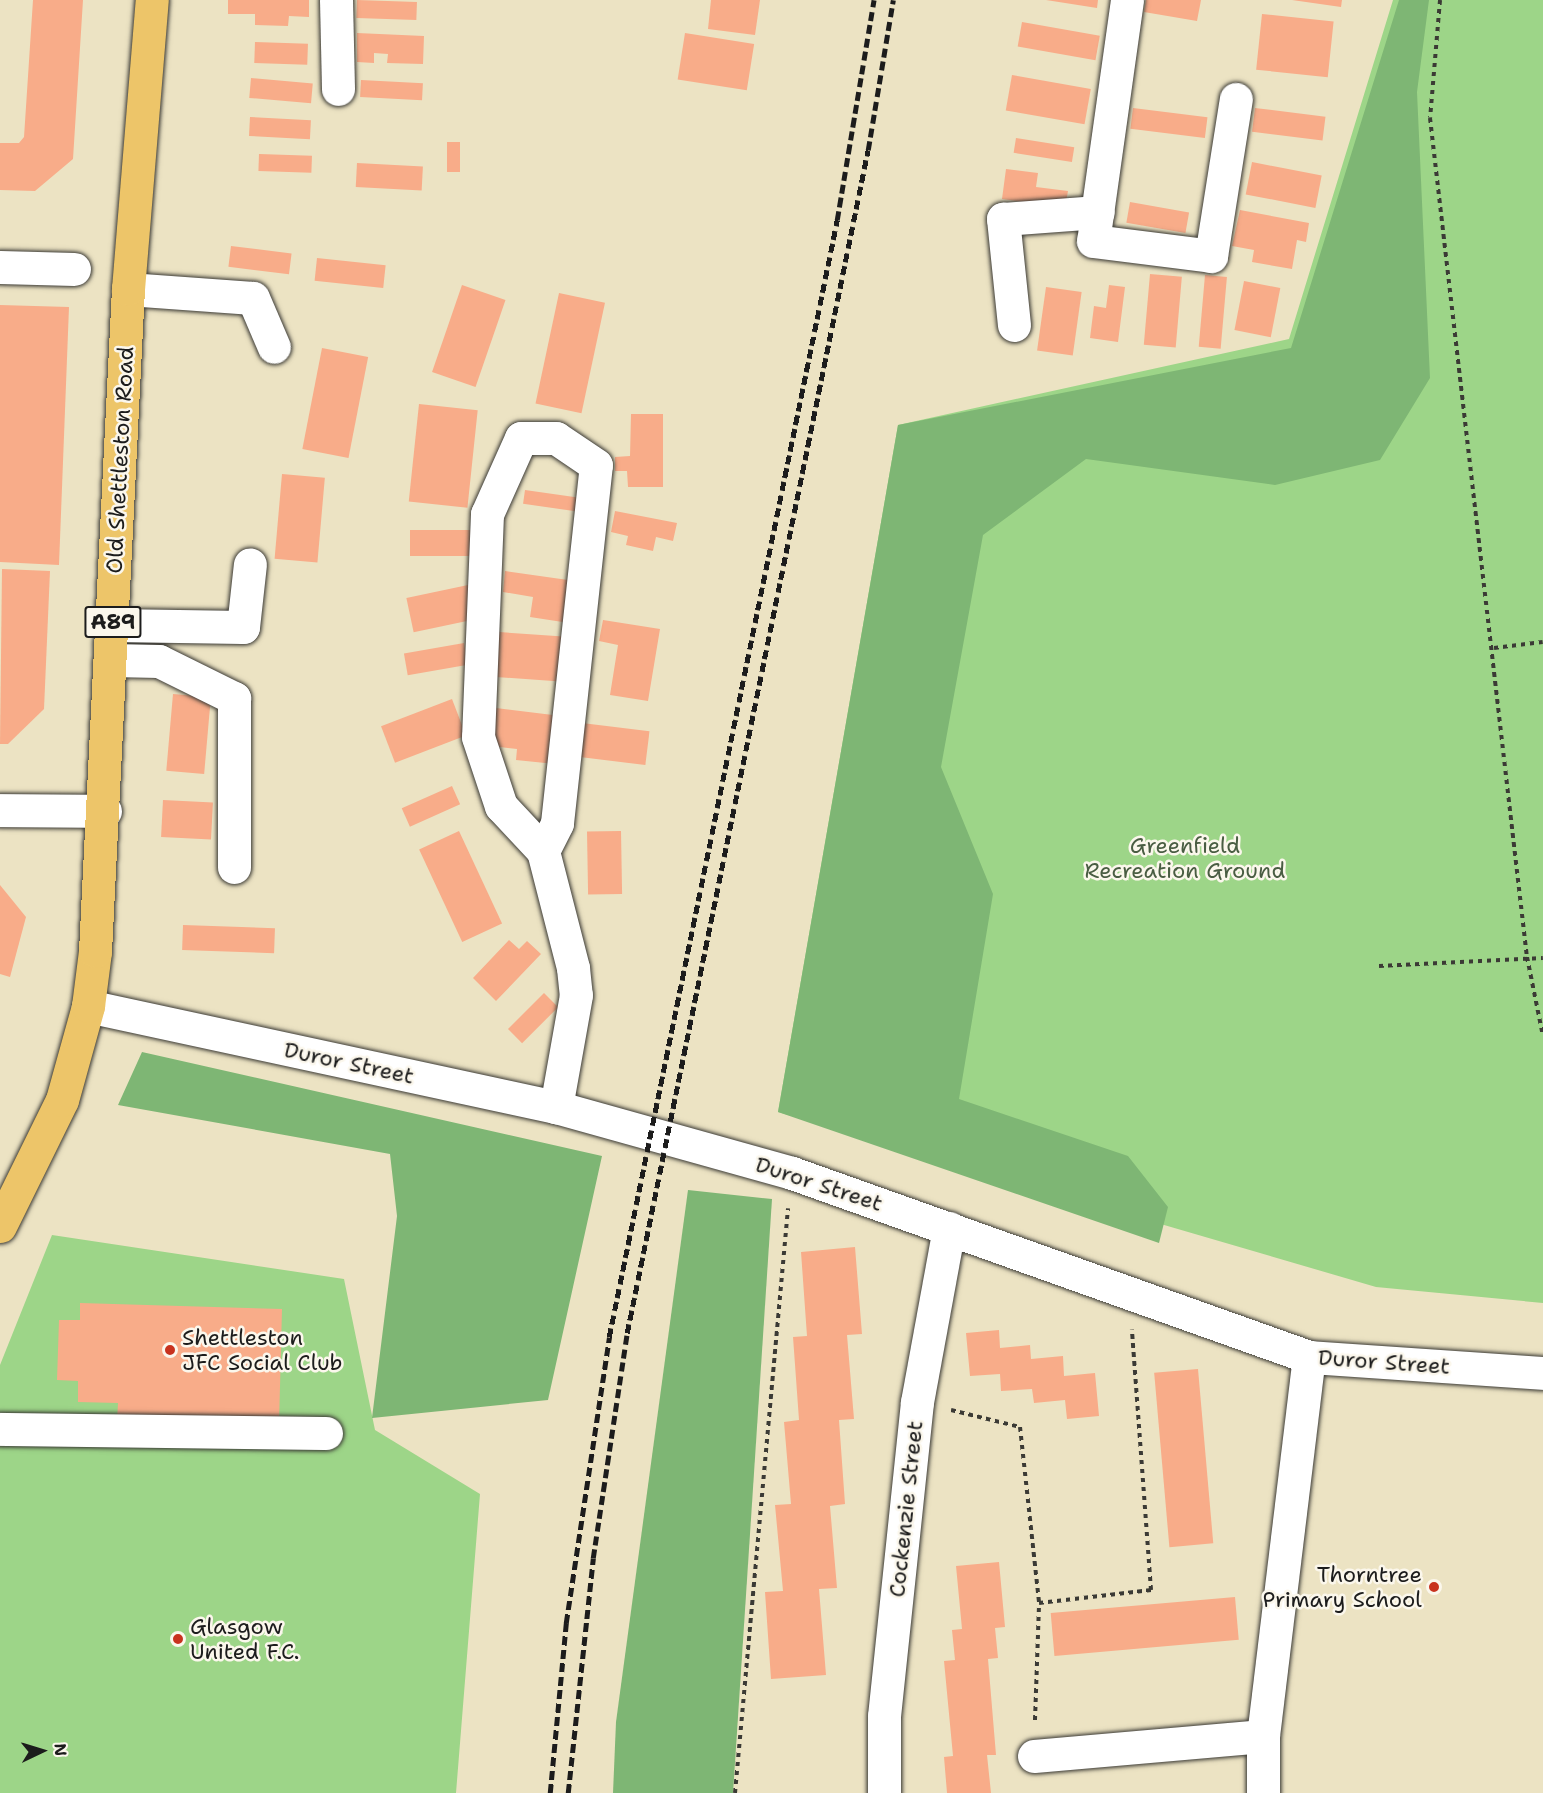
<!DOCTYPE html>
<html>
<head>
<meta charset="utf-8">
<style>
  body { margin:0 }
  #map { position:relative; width:1543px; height:1793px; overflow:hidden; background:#ece3c3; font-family:"Shantell Sans",sans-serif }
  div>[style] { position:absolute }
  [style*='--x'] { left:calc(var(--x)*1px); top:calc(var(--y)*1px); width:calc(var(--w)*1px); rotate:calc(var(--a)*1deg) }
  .green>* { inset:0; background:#9dd588 }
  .forest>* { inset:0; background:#7eb674 }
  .building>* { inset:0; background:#f8ac89; transform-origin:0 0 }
  .path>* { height:4px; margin-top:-2px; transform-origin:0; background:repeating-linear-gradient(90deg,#3b3a35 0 4.5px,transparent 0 9px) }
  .roads { filter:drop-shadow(0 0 2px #3b3a35) drop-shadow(0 0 2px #3b3a35) }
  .minor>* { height:33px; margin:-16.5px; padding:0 16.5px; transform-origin:16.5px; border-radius:16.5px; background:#fff }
  .major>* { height:33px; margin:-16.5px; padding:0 16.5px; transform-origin:16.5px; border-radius:16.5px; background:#edc569 }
  .rail>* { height:4.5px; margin-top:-2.25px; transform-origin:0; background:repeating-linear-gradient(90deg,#1c1c1c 0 9px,transparent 0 13.5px) }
  .dots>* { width:16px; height:16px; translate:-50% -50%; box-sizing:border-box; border:3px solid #fbf7ec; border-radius:50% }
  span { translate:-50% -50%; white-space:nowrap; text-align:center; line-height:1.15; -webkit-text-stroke:5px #fbf7ec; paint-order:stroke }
  .shield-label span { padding:2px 4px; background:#fbf7ec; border:2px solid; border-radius:4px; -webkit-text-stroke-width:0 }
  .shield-label { font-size:21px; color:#1c1c1c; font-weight:700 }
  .street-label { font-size:22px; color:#1c1c1c }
  .park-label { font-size:22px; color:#495d42 }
  .poi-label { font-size:22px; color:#1c1c1c }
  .left { translate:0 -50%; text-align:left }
  .right { translate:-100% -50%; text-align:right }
  .north { position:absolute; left:12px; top:1721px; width:60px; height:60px; -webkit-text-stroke:4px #fbf7ec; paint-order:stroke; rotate:86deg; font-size:16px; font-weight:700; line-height:24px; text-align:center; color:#1c1c1c }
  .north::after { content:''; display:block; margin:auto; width:21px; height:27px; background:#1c1c1c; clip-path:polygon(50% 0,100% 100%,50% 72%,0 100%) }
</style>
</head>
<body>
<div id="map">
  <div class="green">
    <i style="clip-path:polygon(1393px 0,1543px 0,1543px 1303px,1376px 1287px,778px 1112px,898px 425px,1289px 339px)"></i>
    <i style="clip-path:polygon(52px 1235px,344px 1279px,375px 1430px,480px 1494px,456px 1793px,0 1793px,0 1365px)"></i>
  </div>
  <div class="forest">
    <i style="clip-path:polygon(1399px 0,1429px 0,1417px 92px,1430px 378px,1380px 460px,1275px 485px,1086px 459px,983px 535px,941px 767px,993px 894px,959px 1099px,1128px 1156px,1168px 1207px,1159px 1243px,778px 1112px,898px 425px,1291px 348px)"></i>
    <i style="clip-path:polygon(142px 1052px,602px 1156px,548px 1400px,372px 1418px,397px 1216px,390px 1154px,118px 1105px)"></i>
    <i style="clip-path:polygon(688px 1190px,772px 1199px,733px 1793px,613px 1793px,616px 1722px)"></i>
  </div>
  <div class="building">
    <i style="clip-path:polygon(33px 0,83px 0,73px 159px,35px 191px,0 190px,0 143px,19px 143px,24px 137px)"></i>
    <i style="clip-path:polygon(228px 0,309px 0,309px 17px,289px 16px,288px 26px,255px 25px,255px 14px,228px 14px)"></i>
    <i style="left:357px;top:0;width:60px;height:18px;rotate:2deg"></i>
    <i style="clip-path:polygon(711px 0,760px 0,755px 35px,708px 29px)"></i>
    <i style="clip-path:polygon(1046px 0,1098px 0,1097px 8px)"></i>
    <i style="clip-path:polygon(1146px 0,1201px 0,1197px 21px,1144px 12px)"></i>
    <i style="clip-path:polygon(1292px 0,1342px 0,1341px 7px)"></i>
    <i style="left:1262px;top:14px;width:72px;height:56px;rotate:6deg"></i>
    <i style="left:1022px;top:22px;width:79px;height:25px;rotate:10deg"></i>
    <i style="clip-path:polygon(357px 33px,424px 36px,423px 64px,387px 63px,388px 54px,374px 53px,374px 63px,357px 62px)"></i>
    <i style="left:685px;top:33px;width:70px;height:47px;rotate:9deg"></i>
    <i style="left:255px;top:42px;width:53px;height:21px;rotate:2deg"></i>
    <i style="left:1012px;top:75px;width:80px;height:36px;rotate:10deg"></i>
    <i style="left:251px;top:78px;width:62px;height:20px;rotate:5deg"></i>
    <i style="left:361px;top:80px;width:62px;height:17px;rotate:3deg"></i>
    <i style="left:1133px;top:108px;width:75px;height:21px;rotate:7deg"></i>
    <i style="left:1255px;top:108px;width:71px;height:24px;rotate:7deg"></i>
    <i style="left:250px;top:117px;width:61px;height:19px;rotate:3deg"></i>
    <i style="left:1016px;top:138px;width:59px;height:15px;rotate:9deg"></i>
    <i style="left:447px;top:142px;width:13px;height:30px"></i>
    <i style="left:259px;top:154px;width:53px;height:17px;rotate:2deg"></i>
    <i style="left:1252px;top:162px;width:71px;height:33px;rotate:11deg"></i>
    <i style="left:357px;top:163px;width:66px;height:24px;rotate:3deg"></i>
    <i style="clip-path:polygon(1006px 169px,1038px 173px,1036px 187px,1068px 191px,1065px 208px,1002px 199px)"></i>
    <i style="left:1130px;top:202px;width:60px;height:21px;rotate:10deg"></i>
    <i style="clip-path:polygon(1240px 210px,1309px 223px,1306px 242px,1297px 240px,1292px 269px,1252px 262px,1254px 250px,1232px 246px)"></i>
    <i style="left:231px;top:246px;width:61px;height:21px;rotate:7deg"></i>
    <i style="left:317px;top:258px;width:69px;height:23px;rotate:6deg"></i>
    <i style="left:1150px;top:274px;width:32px;height:71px;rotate:5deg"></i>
    <i style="left:1205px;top:275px;width:22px;height:72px;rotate:5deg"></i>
    <i style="left:1244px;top:281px;width:37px;height:50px;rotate:11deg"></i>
    <i style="left:462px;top:285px;width:46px;height:92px;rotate:19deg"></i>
    <i style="clip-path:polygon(1109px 285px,1125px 287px,1118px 342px,1090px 338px,1094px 306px,1106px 308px)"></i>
    <i style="left:1046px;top:287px;width:36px;height:64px;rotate:8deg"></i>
    <i style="left:559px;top:293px;width:47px;height:113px;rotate:12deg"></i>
    <i style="clip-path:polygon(0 305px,69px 307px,59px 565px,0 562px)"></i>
    <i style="left:322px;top:348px;width:47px;height:103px;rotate:11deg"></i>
    <i style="left:419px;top:404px;width:59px;height:98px;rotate:6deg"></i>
    <i style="clip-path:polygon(631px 414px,663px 414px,663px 487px,628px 487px,627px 471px,615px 471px,615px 457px,630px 456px)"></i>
    <i style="left:282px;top:474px;width:43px;height:85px;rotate:5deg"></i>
    <i style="left:525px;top:490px;width:55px;height:14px;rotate:8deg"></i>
    <i style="clip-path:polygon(615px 511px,677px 523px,673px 541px,656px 537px,653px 551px,626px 545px,628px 536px,611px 532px)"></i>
    <i style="left:410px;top:530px;width:68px;height:26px"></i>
    <i style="clip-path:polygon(2px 569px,50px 571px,44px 709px,8px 744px,0 744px)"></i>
    <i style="clip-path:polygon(505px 571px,575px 581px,569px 623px,530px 617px,533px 597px,503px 592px)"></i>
    <i style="left:468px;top:585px;width:35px;height:63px;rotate:78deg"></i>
    <i style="clip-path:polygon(603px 620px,660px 629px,648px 701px,610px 695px,618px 645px,599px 641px)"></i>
    <i style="left:499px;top:632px;width:68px;height:45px;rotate:4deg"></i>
    <i style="left:464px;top:643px;width:22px;height:61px;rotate:80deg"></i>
    <i style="left:173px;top:694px;width:38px;height:77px;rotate:5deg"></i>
    <i style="left:452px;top:699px;width:39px;height:76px;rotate:69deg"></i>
    <i style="clip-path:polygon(496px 708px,561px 716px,555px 764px,516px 760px,517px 749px,492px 746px)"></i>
    <i style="left:582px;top:723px;width:68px;height:34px;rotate:7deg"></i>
    <i style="left:452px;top:786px;width:20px;height:55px;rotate:66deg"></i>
    <i style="left:163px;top:800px;width:50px;height:37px;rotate:3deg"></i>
    <i style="left:459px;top:831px;width:102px;height:44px;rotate:65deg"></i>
    <i style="left:621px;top:831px;width:63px;height:34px;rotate:89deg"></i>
    <i style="clip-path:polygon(0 885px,26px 917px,10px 977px,0 974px)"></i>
    <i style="left:183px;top:925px;width:92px;height:25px;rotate:2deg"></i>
    <i style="clip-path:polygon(509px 940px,519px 949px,527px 941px,541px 954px,496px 1001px,473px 978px)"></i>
    <i style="left:544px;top:993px;width:20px;height:51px;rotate:45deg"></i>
    <i style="clip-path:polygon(855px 1247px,862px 1334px,847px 1335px,854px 1419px,839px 1420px,845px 1504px,830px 1506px,837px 1588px,819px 1589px,826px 1675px,771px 1679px,765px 1592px,783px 1591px,775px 1505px,791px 1504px,784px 1422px,799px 1420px,793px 1337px,807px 1336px,801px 1252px)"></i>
    <i style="clip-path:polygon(80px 1303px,282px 1309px,279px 1425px,117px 1420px,118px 1403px,78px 1402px,78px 1381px,57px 1380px,59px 1320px,80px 1320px)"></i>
    <i style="clip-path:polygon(999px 1330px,1000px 1348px,1030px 1345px,1031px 1359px,1063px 1356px,1064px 1376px,1095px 1373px,1099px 1416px,1067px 1419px,1065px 1400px,1034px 1403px,1032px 1389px,1001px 1391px,1000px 1374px,970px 1376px,966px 1333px)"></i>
    <i style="left:1198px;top:1369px;width:175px;height:44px;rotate:85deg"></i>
    <i style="clip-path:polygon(999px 1562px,1005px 1627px,995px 1628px,998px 1658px,988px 1659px,996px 1755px,987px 1755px,991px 1793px,947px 1793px,944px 1757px,953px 1756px,944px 1661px,955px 1660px,952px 1630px,962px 1629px,956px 1566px)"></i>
    <i style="left:1235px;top:1597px;width:43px;height:185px;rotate:85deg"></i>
  </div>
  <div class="path">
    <i style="--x:1440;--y:0;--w:118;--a:94.8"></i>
    <i style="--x:1430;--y:118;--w:845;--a:83.41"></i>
    <i style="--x:1527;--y:957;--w:81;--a:78.6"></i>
    <i style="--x:1494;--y:648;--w:49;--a:-7"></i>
    <i style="--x:1379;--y:966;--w:164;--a:-2.8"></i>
    <i style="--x:951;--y:1410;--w:71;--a:13.8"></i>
    <i style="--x:1020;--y:1427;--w:177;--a:83.8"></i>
    <i style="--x:1035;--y:1720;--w:117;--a:-88"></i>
    <i style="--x:1039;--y:1603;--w:113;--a:-6.6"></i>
    <i style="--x:1151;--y:1590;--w:261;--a:-94.2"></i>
    <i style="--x:735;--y:1793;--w:587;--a:-84.82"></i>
  </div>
  <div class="roads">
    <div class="minor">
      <i style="--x:336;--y:0;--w:89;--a:88.7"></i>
      <i style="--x:1127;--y:0;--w:243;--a:98"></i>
      <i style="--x:1093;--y:241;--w:119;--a:7.2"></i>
      <i style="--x:1211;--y:256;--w:159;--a:-81"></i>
      <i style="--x:0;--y:267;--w:74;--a:1.5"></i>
      <i style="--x:128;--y:289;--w:125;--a:4.1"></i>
      <i style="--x:253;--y:298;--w:53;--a:66.8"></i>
      <i style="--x:1014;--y:325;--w:107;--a:-95.9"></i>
      <i style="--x:1003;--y:219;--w:95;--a:-4.2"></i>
      <i style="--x:113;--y:625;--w:130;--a:0.9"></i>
      <i style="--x:243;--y:627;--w:63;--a:-83.7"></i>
      <i style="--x:111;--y:660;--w:48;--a:1.2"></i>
      <i style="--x:159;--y:661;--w:84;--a:26.3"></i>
      <i style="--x:234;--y:698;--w:169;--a:90"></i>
      <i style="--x:0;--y:810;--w:105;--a:0.5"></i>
      <i style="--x:543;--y:851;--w:31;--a:-63"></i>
      <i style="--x:557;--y:823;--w:360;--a:-83.8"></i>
      <i style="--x:596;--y:465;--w:48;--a:-146"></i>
      <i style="--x:556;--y:438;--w:35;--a:180"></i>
      <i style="--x:521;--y:438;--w:83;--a:114.1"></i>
      <i style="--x:487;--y:514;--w:223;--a:92.3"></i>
      <i style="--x:478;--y:737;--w:73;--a:71.6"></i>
      <i style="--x:501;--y:806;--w:62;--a:47"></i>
      <i style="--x:543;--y:851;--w:121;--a:75.6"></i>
      <i style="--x:573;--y:968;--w:27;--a:84"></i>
      <i style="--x:576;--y:995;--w:114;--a:100.1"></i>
      <i style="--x:88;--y:1006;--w:479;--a:12.2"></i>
      <i style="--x:556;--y:1107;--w:245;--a:15.6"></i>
      <i style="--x:792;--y:1173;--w:549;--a:19.59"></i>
      <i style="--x:1309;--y:1357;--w:235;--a:3.9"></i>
      <i style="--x:0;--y:1429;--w:326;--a:0.7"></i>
      <i style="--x:1034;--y:1756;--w:230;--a:-5"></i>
      <i style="--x:884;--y:1793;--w:77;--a:-90"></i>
      <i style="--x:884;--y:1716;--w:316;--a:-84"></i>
      <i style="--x:917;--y:1402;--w:177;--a:-79.6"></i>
      <i style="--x:1263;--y:1793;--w:57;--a:-90"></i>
      <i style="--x:1263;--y:1736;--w:382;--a:-83.1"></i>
    </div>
    <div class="major">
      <i style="--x:0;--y:1226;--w:140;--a:-63.8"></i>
      <i style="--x:62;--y:1100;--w:98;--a:-74.5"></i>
      <i style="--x:88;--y:1006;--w:55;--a:-82.7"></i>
      <i style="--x:95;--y:951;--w:663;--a:-87.15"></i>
      <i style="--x:128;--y:289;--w:290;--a:-85.3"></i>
    </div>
  </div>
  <div class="rail">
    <i style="--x:550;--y:1793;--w:171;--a:-84.6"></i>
    <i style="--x:566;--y:1623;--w:289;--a:-81.4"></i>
    <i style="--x:609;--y:1337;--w:1140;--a:-78.46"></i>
    <i style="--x:837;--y:220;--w:223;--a:-80.5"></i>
    <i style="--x:568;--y:1793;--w:236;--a:-83.9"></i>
    <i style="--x:593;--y:1558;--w:228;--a:-81.4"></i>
    <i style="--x:627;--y:1333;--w:1207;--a:-78.49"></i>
    <i style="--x:868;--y:150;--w:152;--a:-80.5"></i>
  </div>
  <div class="dots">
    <i style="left:170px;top:1350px;background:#c8321e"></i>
    <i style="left:1434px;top:1587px;background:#c8321e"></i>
    <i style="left:178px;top:1639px;background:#c8321e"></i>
  </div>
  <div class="shield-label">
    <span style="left:113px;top:622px">A89</span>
  </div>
  <div class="street-label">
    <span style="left:120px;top:460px;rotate:-87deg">Old Shettleston Road</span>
    <span style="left:349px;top:1063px;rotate:12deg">Duror Street</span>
    <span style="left:819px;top:1184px;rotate:18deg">Duror Street</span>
    <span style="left:1384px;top:1362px;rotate:4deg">Duror Street</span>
    <span style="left:906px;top:1509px;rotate:-84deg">Cockenzie Street</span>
  </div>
  <div class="park-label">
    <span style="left:1185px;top:858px">Greenfield<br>Recreation Ground</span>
  </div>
  <div class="poi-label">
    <span class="left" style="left:182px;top:1350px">Shettleston<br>JFC Social Club</span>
    <span class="right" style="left:1422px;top:1587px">Thorntree<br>Primary School</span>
    <span class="left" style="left:190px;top:1639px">Glasgow<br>United F.C.</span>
  </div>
  <div class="north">N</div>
</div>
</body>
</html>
